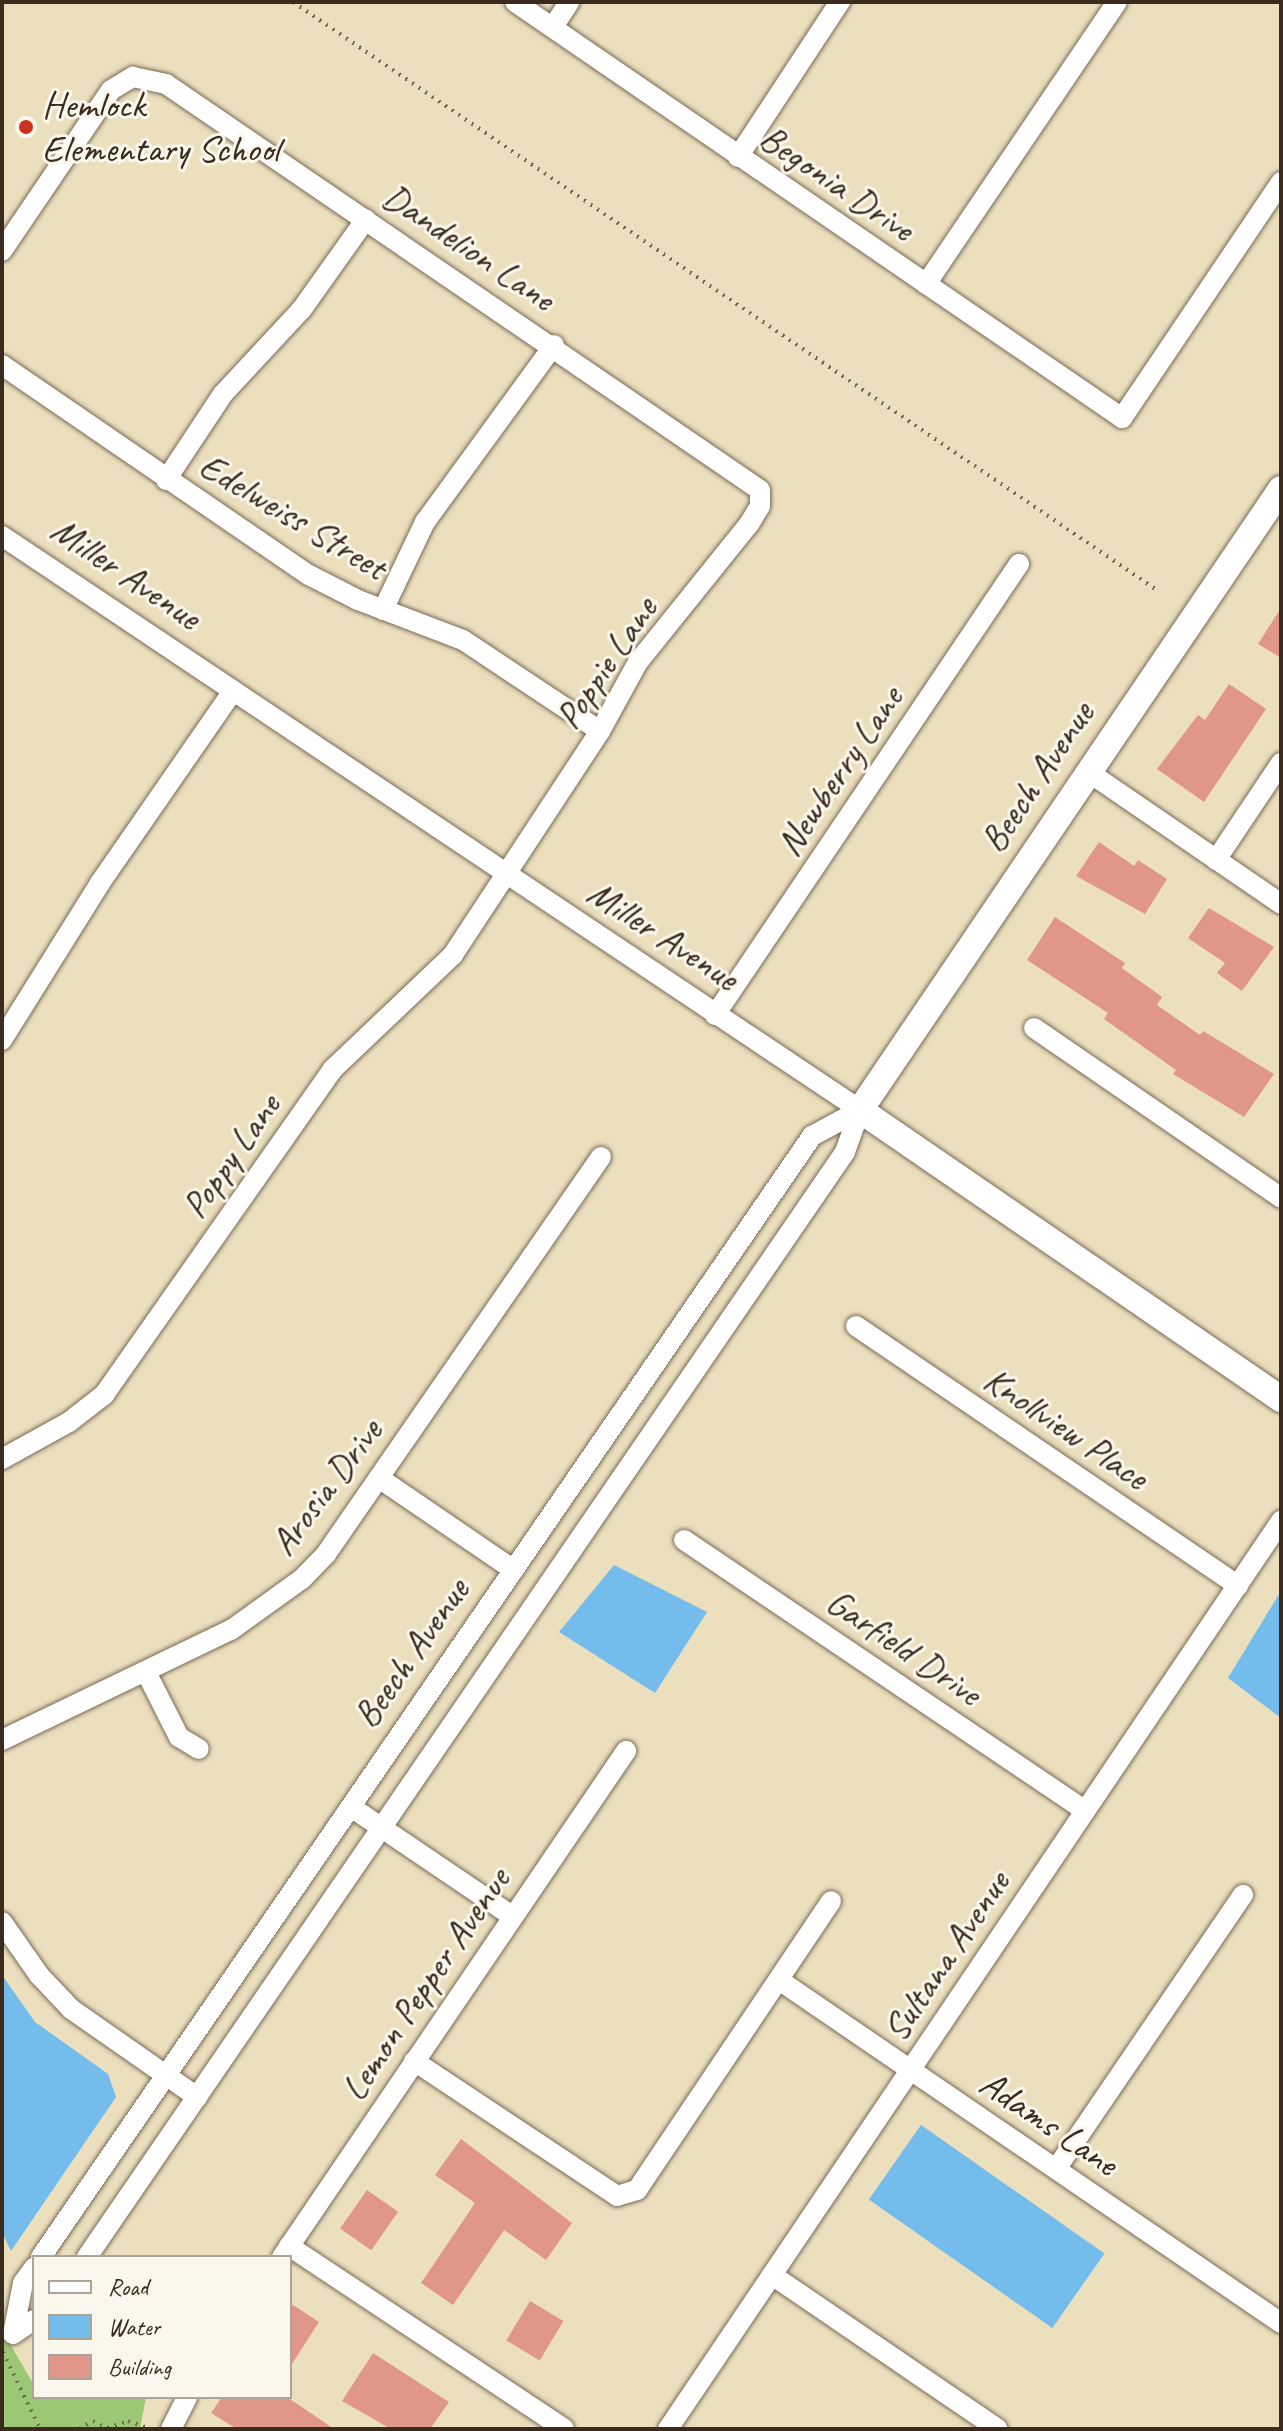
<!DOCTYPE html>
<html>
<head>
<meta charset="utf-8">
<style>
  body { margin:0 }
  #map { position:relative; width:1283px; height:2431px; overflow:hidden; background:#ecdfbe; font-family:Caveat,sans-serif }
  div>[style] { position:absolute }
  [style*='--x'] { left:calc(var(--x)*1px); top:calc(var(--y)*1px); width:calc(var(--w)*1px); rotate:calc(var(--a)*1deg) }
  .green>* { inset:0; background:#9cc774 }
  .water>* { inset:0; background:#73bceb; transform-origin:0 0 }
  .building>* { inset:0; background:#e1968a; transform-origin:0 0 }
  .path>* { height:4px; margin-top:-2px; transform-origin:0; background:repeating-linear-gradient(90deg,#796956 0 2px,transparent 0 8px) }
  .roads { filter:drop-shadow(0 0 2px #796956) drop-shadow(0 0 2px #796956) }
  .minor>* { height:20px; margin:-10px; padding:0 10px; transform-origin:10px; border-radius:10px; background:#fff }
  .tertiary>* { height:26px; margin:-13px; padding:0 13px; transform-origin:13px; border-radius:13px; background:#fff }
  .dots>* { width:22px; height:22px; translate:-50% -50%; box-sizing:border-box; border:4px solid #fbf7ec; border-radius:50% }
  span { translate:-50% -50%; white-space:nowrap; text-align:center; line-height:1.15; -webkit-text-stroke:6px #fbf7ec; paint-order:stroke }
  .poi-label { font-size:38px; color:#3b2a1e }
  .left { translate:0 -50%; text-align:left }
  .street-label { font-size:38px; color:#3b2a1e }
  .frame { position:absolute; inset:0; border:4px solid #3b2a1e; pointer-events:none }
  .legend { position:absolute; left:32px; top:2255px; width:260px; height:144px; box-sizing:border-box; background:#fbf7ec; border:2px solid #aea59a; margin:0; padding:10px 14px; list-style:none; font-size:24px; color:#3b2a1e }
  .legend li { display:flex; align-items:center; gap:16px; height:40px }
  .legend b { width:40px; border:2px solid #aea59a }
</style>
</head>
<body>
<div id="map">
  <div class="green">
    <i style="clip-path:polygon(2px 2330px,34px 2385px,34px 2397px,146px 2397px,140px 2429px,2px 2429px)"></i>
  </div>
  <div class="water">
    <i style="clip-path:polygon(614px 1565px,707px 1612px,655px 1693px,559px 1632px)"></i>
    <i style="clip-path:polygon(1281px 1591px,1281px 1718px,1228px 1678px)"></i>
    <i style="clip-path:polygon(2px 1975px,35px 2022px,108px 2074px,116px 2097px,11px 2251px,2px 2232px)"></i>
    <i style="left:921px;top:2125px;width:224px;height:91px;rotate:35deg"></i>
  </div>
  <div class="building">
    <i style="clip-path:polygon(1281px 608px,1281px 658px,1258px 644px)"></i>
    <i style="clip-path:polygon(1229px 684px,1266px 709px,1204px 802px,1157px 769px,1198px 715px,1205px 720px)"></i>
    <i style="clip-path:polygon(1099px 842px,1134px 866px,1138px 860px,1167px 879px,1145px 914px,1076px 876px)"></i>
    <i style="clip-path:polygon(1209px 908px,1274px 947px,1242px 991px,1217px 973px,1225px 963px,1188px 938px)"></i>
    <i style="clip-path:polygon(1055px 917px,1125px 963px,1122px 968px,1162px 997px,1157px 1005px,1200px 1035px,1203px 1031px,1274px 1074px,1244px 1117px,1173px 1074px,1176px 1070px,1104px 1019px,1108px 1013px,1027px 960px)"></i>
    <i style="clip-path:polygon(461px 2139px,572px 2223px,546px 2260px,504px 2230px,453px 2305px,421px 2283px,475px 2203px,435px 2175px)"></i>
    <i style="left:367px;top:2190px;width:38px;height:47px;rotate:35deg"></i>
    <i style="left:530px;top:2301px;width:39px;height:46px;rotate:31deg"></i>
    <i style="clip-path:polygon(290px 2303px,319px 2322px,290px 2367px)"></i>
    <i style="clip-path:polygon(373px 2353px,449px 2402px,430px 2429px,391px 2429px,342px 2401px)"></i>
    <i style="clip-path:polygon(222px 2397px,287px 2397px,334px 2429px,237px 2429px,211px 2413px)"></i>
  </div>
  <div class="path">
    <i style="--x:293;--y:2;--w:1045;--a:34.24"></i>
    <i style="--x:3;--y:2352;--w:85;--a:64.3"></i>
    <i style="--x:79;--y:2429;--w:16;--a:-30"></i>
    <i style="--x:93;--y:2421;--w:16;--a:27"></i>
    <i style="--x:107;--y:2428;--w:22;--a:-18"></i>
    <i style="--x:128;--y:2421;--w:18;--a:19"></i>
  </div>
  <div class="roads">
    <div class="minor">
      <i style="--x:515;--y:2;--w:736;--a:34.42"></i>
      <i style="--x:1122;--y:418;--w:285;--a:-56"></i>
      <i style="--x:553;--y:27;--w:30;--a:-57"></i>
      <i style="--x:738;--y:157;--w:186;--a:-56.7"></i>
      <i style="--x:2;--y:251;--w:194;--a:-55.9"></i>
      <i style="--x:111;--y:90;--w:26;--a:-31"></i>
      <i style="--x:133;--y:77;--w:34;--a:12"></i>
      <i style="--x:166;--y:84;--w:719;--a:34.35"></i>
      <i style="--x:760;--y:490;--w:16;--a:90"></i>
      <i style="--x:760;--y:506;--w:21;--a:121"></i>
      <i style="--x:749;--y:524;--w:177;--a:128.8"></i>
      <i style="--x:638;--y:662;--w:79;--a:118.8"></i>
      <i style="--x:600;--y:731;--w:268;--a:123.3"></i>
      <i style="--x:453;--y:955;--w:166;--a:136.5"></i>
      <i style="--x:333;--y:1069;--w:397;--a:125.1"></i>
      <i style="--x:105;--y:1394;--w:46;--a:142.1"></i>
      <i style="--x:69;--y:1422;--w:77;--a:151.1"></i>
      <i style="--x:926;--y:284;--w:341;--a:-55.9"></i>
      <i style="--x:2;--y:365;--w:372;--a:34.4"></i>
      <i style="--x:309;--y:575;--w:55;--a:27"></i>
      <i style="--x:358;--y:600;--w:112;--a:20.9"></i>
      <i style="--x:463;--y:640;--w:164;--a:33.6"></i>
      <i style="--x:166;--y:480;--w:103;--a:-56.5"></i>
      <i style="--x:223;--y:394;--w:116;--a:-47.1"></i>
      <i style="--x:302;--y:309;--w:110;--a:-54.6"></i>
      <i style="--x:2;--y:536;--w:1032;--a:33.78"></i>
      <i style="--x:383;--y:610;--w:98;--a:-64.5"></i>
      <i style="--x:425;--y:522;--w:219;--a:-53.9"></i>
      <i style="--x:1087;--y:771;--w:235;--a:34.4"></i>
      <i style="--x:1216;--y:860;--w:117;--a:-56.2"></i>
      <i style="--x:715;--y:1015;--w:544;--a:-56.02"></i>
      <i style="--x:1034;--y:1028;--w:300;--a:34.5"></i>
      <i style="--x:2;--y:1040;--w:185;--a:-58"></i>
      <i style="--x:100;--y:883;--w:234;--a:-55.3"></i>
      <i style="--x:856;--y:1326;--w:462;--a:34.2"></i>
      <i style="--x:379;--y:1478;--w:163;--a:34.3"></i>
      <i style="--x:684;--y:1540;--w:483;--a:34"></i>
      <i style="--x:146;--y:1672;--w:73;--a:63.1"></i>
      <i style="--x:179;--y:1737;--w:23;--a:31"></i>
      <i style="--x:2;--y:1740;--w:254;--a:-25.7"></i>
      <i style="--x:231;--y:1630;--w:87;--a:-35.7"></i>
      <i style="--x:302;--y:1579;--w:35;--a:-46"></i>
      <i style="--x:326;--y:1554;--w:483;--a:-55.3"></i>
      <i style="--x:351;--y:1807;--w:194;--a:34.1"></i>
      <i style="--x:2;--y:1922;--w:65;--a:55.1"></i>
      <i style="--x:39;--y:1975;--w:47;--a:46.7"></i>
      <i style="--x:71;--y:2009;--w:154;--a:34.9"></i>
      <i style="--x:779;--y:1980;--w:608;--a:34.34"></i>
      <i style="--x:414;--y:2061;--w:244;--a:33.6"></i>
      <i style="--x:617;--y:2196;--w:21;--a:-17"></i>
      <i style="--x:637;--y:2190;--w:348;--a:-56.1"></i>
      <i style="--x:1056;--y:2169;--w:332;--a:-55.7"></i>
      <i style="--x:289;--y:2246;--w:330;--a:33.6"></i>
      <i style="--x:41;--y:2257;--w:1361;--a:-55.48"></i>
      <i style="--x:812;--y:1136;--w:55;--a:-28.4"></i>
      <i style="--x:87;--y:2257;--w:1340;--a:-55.55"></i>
      <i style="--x:845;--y:1152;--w:45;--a:-70.3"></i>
      <i style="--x:282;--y:2257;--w:612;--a:-55.79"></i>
      <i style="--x:772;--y:2275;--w:273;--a:34.3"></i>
      <i style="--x:13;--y:2334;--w:52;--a:-78.9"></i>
      <i style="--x:23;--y:2283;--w:19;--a:-54"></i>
      <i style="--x:13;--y:2334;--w:25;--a:-34"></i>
      <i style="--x:171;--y:2429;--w:36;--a:-63"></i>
      <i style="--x:668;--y:2429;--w:1096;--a:-55.98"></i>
    </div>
    <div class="tertiary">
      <i style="--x:1281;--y:489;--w:750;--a:124.13"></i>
      <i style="--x:860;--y:1110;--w:511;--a:34.47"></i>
    </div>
  </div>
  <div class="dots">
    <i style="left:26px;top:127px;background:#c8321e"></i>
  </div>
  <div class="poi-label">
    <span class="left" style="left:42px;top:127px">Hemlock<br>Elementary School</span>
  </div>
  <div class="street-label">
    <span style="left:837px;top:183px;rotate:34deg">Begonia Drive</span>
    <span style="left:469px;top:247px;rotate:34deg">Dandelion Lane</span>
    <span style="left:293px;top:516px;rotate:31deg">Edelweiss Street</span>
    <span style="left:126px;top:573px;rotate:34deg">Miller Avenue</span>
    <span style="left:606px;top:663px;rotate:-56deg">Poppie Lane</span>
    <span style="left:839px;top:771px;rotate:-56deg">Newberry Lane</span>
    <span style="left:1037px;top:777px;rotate:-56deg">Beech Avenue</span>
    <span style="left:663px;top:935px;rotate:33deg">Miller Avenue</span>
    <span style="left:231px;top:1156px;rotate:-55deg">Poppy Lane</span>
    <span style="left:1066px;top:1428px;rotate:34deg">Knollview Place</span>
    <span style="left:326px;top:1487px;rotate:-53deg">Arosia Drive</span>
    <span style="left:904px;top:1647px;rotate:34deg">Garfield Drive</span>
    <span style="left:411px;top:1653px;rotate:-55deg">Beech Avenue</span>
    <span style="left:946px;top:1956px;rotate:-56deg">Sultana Avenue</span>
    <span style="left:425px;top:1984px;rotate:-56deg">Lemon Pepper Avenue</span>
    <span style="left:1049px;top:2123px;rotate:34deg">Adams Lane</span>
  </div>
  <div class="frame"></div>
  <ul class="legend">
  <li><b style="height:10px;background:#fff"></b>Road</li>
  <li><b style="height:22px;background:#73bceb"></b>Water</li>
  <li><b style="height:22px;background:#e1968a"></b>Building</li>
  </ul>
</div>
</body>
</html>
